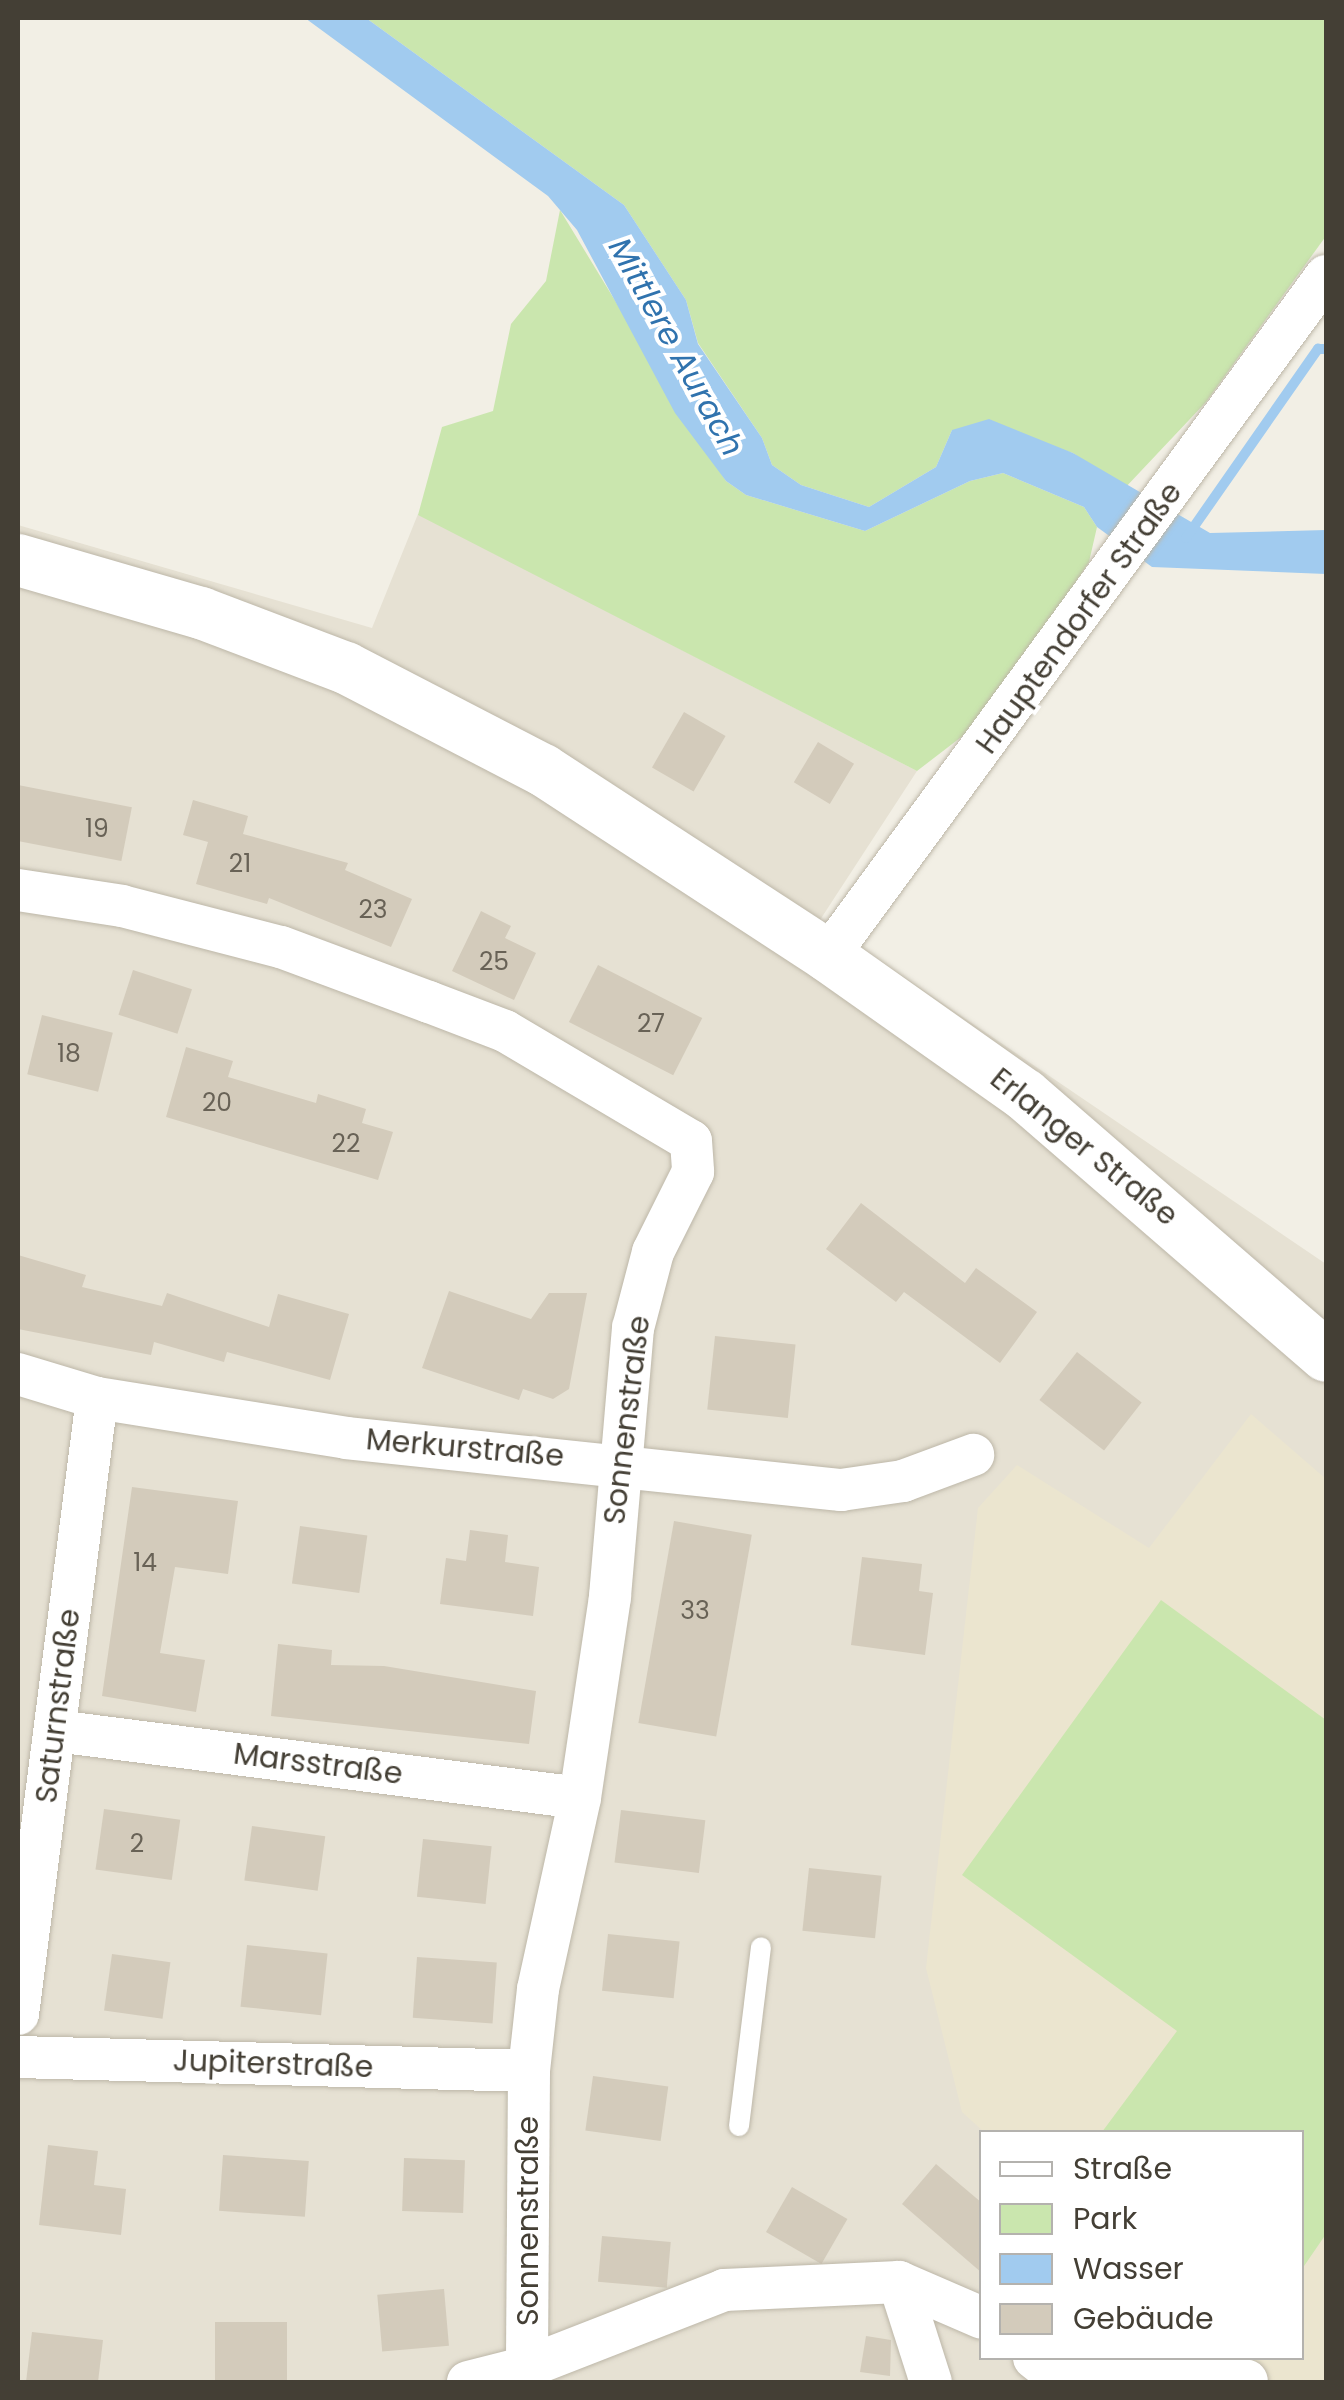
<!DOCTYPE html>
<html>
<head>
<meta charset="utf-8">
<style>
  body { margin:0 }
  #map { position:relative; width:1344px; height:2400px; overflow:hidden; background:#f2efe5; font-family:Poppins,sans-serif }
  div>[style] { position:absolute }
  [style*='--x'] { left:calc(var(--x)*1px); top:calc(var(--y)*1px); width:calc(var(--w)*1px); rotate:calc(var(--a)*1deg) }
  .residential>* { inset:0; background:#e6e1d3 }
  .education>* { inset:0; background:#ebe5cf }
  .green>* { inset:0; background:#cae6ae }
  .water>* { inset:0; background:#a1cbef }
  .stream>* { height:10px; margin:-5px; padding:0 5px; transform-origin:5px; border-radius:5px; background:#a1cbef }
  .building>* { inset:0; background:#d3cbbb; transform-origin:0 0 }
  .roads { filter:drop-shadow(0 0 2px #bdb7a8) drop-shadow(0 0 2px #bdb7a8) }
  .service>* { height:20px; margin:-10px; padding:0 10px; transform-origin:10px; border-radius:10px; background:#fff }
  .minor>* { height:42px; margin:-21px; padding:0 21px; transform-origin:21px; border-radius:21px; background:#fff }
  .tertiary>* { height:52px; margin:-26px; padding:0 26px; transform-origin:26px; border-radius:26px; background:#fff }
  span { translate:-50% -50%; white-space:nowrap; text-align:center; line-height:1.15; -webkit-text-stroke:8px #fff; paint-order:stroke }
  .number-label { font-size:25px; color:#686256 }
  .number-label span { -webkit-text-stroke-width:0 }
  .street-label { font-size:30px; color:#443f35 }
  .water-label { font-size:32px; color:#3073ae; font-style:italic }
  .frame { position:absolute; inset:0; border:20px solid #443f35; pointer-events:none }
  .legend { position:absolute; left:979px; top:2130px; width:325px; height:230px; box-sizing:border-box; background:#fff; border:2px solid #b4b2ae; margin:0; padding:12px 18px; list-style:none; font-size:30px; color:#443f35 }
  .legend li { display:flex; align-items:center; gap:20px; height:50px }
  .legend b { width:50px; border:2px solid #b4b2ae }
</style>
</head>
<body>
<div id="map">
  <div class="residential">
    <i style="clip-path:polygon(evenodd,418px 514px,917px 771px,820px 920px,1326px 1264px,1326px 2382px,18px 2382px,18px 525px,372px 628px,418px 514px,982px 2132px,1302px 2132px,1302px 2358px,982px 2358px,982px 2132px)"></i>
  </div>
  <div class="education">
    <i style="clip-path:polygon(1251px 1414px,1326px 1479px,1326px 2382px,1273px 2382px,1234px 2358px,1302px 2358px,1302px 2132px,984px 2132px,962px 2112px,926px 1968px,978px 1508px,1017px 1465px,1149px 1548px)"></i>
  </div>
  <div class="green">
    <i style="clip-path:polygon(366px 18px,1326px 18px,1326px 236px,1206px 402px,1124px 489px,1073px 453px,1031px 440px,952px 430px,936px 467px,869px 507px,801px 485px,772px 465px,762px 438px,698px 343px,686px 300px,624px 205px)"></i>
    <i style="clip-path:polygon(560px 210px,707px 452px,726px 481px,746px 495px,865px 531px,970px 481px,1003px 473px,1084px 507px,1097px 527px,1089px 562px,986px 718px,917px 771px,418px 515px,442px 427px,493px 411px,511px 324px,546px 281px)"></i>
    <i style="clip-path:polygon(1161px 1600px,1326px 1720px,1326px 2234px,1302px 2269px,1302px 2132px,1102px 2132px,1177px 2031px,962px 1875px)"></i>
  </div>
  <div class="water">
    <i style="clip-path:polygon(305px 18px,366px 18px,624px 205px,686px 300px,698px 344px,762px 438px,772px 465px,801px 485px,869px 507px,936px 467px,952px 430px,989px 419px,1073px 453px,1210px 533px,1326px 530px,1326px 574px,1152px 567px,1097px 527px,1084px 507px,1003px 473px,970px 481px,865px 531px,746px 495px,726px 481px,675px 413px,577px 230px,548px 196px)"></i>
  </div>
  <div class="stream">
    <i style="--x:1186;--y:538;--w:231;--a:-55.1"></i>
    <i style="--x:1318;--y:349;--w:8;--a:0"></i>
  </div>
  <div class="building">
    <i style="left:684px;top:712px;width:48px;height:64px;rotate:30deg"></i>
    <i style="left:818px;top:742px;width:42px;height:47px;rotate:31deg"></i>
    <i style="left:18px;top:785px;width:116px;height:55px;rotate:11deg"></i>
    <i style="clip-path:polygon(193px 800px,248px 816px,243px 834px,348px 863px,345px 870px,412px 899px,391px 947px,269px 898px,267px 904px,196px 884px,208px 842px,183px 835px)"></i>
    <i style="clip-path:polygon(481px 911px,511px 926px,505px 938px,536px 953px,514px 1000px,452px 971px)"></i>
    <i style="left:598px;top:965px;width:117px;height:64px;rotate:27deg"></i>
    <i style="left:133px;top:970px;width:62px;height:47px;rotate:18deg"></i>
    <i style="left:42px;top:1015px;width:73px;height:61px;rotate:14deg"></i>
    <i style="clip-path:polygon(186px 1047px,233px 1061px,228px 1077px,316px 1103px,318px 1094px,366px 1109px,362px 1123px,393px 1132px,378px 1180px,166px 1117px)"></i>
    <i style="clip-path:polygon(861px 1203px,965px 1283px,976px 1268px,1037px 1312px,1000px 1363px,904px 1292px,896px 1302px,826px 1249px)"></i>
    <i style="clip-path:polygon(18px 1255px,86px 1275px,82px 1287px,162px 1306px,167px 1293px,269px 1327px,278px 1294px,349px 1314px,330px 1380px,227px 1352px,224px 1362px,154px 1342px,151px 1355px,18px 1329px)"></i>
    <i style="clip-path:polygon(449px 1291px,531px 1319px,549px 1293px,587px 1293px,569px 1389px,553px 1399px,523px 1389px,519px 1400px,422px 1368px)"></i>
    <i style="left:715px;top:1336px;width:81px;height:74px;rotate:6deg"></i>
    <i style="left:1077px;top:1352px;width:82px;height:61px;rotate:38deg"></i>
    <i style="clip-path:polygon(132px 1487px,238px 1501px,228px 1574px,175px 1567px,160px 1653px,205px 1660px,196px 1712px,102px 1696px)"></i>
    <i style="left:674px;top:1521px;width:79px;height:205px;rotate:10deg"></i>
    <i style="left:300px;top:1526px;width:68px;height:58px;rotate:8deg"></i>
    <i style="clip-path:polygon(470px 1530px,508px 1535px,505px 1562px,539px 1567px,533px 1616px,440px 1604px,446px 1558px,466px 1561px)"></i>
    <i style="clip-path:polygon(862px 1557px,922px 1564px,919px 1591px,933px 1593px,925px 1655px,851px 1645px)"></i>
    <i style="clip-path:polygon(278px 1644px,332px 1650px,331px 1665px,384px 1666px,536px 1691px,529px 1744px,271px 1716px)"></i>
    <i style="left:104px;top:1809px;width:77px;height:61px;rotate:8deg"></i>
    <i style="left:621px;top:1810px;width:85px;height:53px;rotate:7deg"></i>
    <i style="left:252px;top:1826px;width:74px;height:55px;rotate:8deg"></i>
    <i style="left:423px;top:1839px;width:69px;height:58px;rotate:6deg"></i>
    <i style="left:809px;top:1868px;width:73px;height:63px;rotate:6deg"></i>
    <i style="left:608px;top:1934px;width:72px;height:57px;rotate:6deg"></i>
    <i style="left:247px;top:1945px;width:81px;height:62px;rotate:6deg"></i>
    <i style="left:112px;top:1954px;width:59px;height:57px;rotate:8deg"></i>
    <i style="left:417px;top:1957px;width:80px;height:61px;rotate:4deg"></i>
    <i style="left:593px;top:2076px;width:76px;height:55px;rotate:8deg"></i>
    <i style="clip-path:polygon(48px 2145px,98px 2151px,94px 2185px,126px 2189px,121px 2235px,39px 2225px)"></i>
    <i style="left:223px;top:2155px;width:86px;height:56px;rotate:4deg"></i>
    <i style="left:404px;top:2158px;width:61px;height:53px;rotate:2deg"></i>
    <i style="clip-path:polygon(936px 2164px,982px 2203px,982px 2273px,902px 2204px)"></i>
    <i style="left:792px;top:2187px;width:64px;height:52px;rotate:30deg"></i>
    <i style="left:602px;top:2236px;width:69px;height:46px;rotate:5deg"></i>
    <i style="left:444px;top:2289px;width:57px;height:67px;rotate:85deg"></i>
    <i style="left:215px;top:2322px;width:72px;height:60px"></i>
    <i style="clip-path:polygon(32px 2332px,103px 2340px,98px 2382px,26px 2382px)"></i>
    <i style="clip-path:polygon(866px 2336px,891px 2340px,890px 2376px,860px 2372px)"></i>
  </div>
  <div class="roads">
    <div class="service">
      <i style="--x:739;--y:2126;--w:180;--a:-83"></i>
    </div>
    <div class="minor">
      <i style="--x:18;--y:890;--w:105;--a:8.7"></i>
      <i style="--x:122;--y:906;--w:164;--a:14.5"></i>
      <i style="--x:281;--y:947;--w:158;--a:20.4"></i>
      <i style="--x:429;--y:1002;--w:81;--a:20.9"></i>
      <i style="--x:505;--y:1031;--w:216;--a:30.6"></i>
      <i style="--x:691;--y:1141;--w:31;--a:86"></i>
      <i style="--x:693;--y:1172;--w:89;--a:116.6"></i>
      <i style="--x:653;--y:1252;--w:79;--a:104.7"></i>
      <i style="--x:633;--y:1328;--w:270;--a:94.9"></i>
      <i style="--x:610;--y:1597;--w:203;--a:98.5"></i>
      <i style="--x:580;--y:1798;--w:196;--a:102.4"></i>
      <i style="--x:538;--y:1989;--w:82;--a:96.3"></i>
      <i style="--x:529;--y:2071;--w:296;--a:90.4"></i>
      <i style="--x:527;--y:2367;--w:61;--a:165.7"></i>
      <i style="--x:828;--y:956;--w:843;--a:-53.78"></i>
      <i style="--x:18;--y:1374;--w:83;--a:16.9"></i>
      <i style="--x:97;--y:1398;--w:252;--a:9.1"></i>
      <i style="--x:346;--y:1438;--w:498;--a:6"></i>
      <i style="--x:841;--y:1490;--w:63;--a:-8.3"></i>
      <i style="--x:903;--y:1481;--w:75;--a:-20.4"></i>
      <i style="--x:56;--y:1731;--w:528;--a:7.29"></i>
      <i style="--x:18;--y:2014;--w:621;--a:-82.69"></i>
      <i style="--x:18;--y:2057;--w:511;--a:1.57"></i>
      <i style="--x:899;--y:2282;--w:105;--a:72.3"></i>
      <i style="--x:1034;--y:2358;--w:23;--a:38"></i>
      <i style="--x:1052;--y:2372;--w:195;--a:2.6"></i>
      <i style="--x:527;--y:2367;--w:212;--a:-21.3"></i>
      <i style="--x:724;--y:2290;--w:175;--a:-2.6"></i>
      <i style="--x:899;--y:2282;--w:90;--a:23.4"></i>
    </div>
    <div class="tertiary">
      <i style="--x:18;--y:560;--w:191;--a:16.2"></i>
      <i style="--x:201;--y:613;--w:155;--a:20.8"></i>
      <i style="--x:346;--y:668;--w:222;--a:27.4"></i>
      <i style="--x:543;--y:770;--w:340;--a:33.1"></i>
      <i style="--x:828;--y:956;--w:241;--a:35.2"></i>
      <i style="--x:1025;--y:1095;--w:398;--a:40.9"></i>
    </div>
  </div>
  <div class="number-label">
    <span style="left:97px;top:829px">19</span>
    <span style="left:240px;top:864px">21</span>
    <span style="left:373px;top:910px">23</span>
    <span style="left:494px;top:962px">25</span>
    <span style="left:651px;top:1024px">27</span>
    <span style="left:69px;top:1054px">18</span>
    <span style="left:217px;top:1103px">20</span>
    <span style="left:346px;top:1144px">22</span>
    <span style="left:145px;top:1563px">14</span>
    <span style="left:695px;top:1611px">33</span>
    <span style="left:137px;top:1844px">2</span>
  </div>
  <div class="street-label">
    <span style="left:1079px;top:618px;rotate:-54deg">Hauptendorfer Straße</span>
    <span style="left:1084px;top:1147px;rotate:39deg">Erlanger Straße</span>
    <span style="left:627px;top:1420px;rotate:-83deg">Sonnenstraße</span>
    <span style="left:465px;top:1448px;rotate:5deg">Merkurstraße</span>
    <span style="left:58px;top:1706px;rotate:-83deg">Saturnstraße</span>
    <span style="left:318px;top:1764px;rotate:7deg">Marsstraße</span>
    <span style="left:273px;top:2064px;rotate:2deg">Jupiterstraße</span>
    <span style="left:528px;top:2221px;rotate:-90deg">Sonnenstraße</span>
  </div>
  <div class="water-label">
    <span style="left:676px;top:347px;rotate:61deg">Mittlere Aurach</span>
  </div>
  <div class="frame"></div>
  <ul class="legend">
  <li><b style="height:12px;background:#fff"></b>Straße</li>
  <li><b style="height:28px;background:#cae6ae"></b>Park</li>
  <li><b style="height:28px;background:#a1cbef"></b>Wasser</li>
  <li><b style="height:28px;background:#d3cbbb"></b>Gebäude</li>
  </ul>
</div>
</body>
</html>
